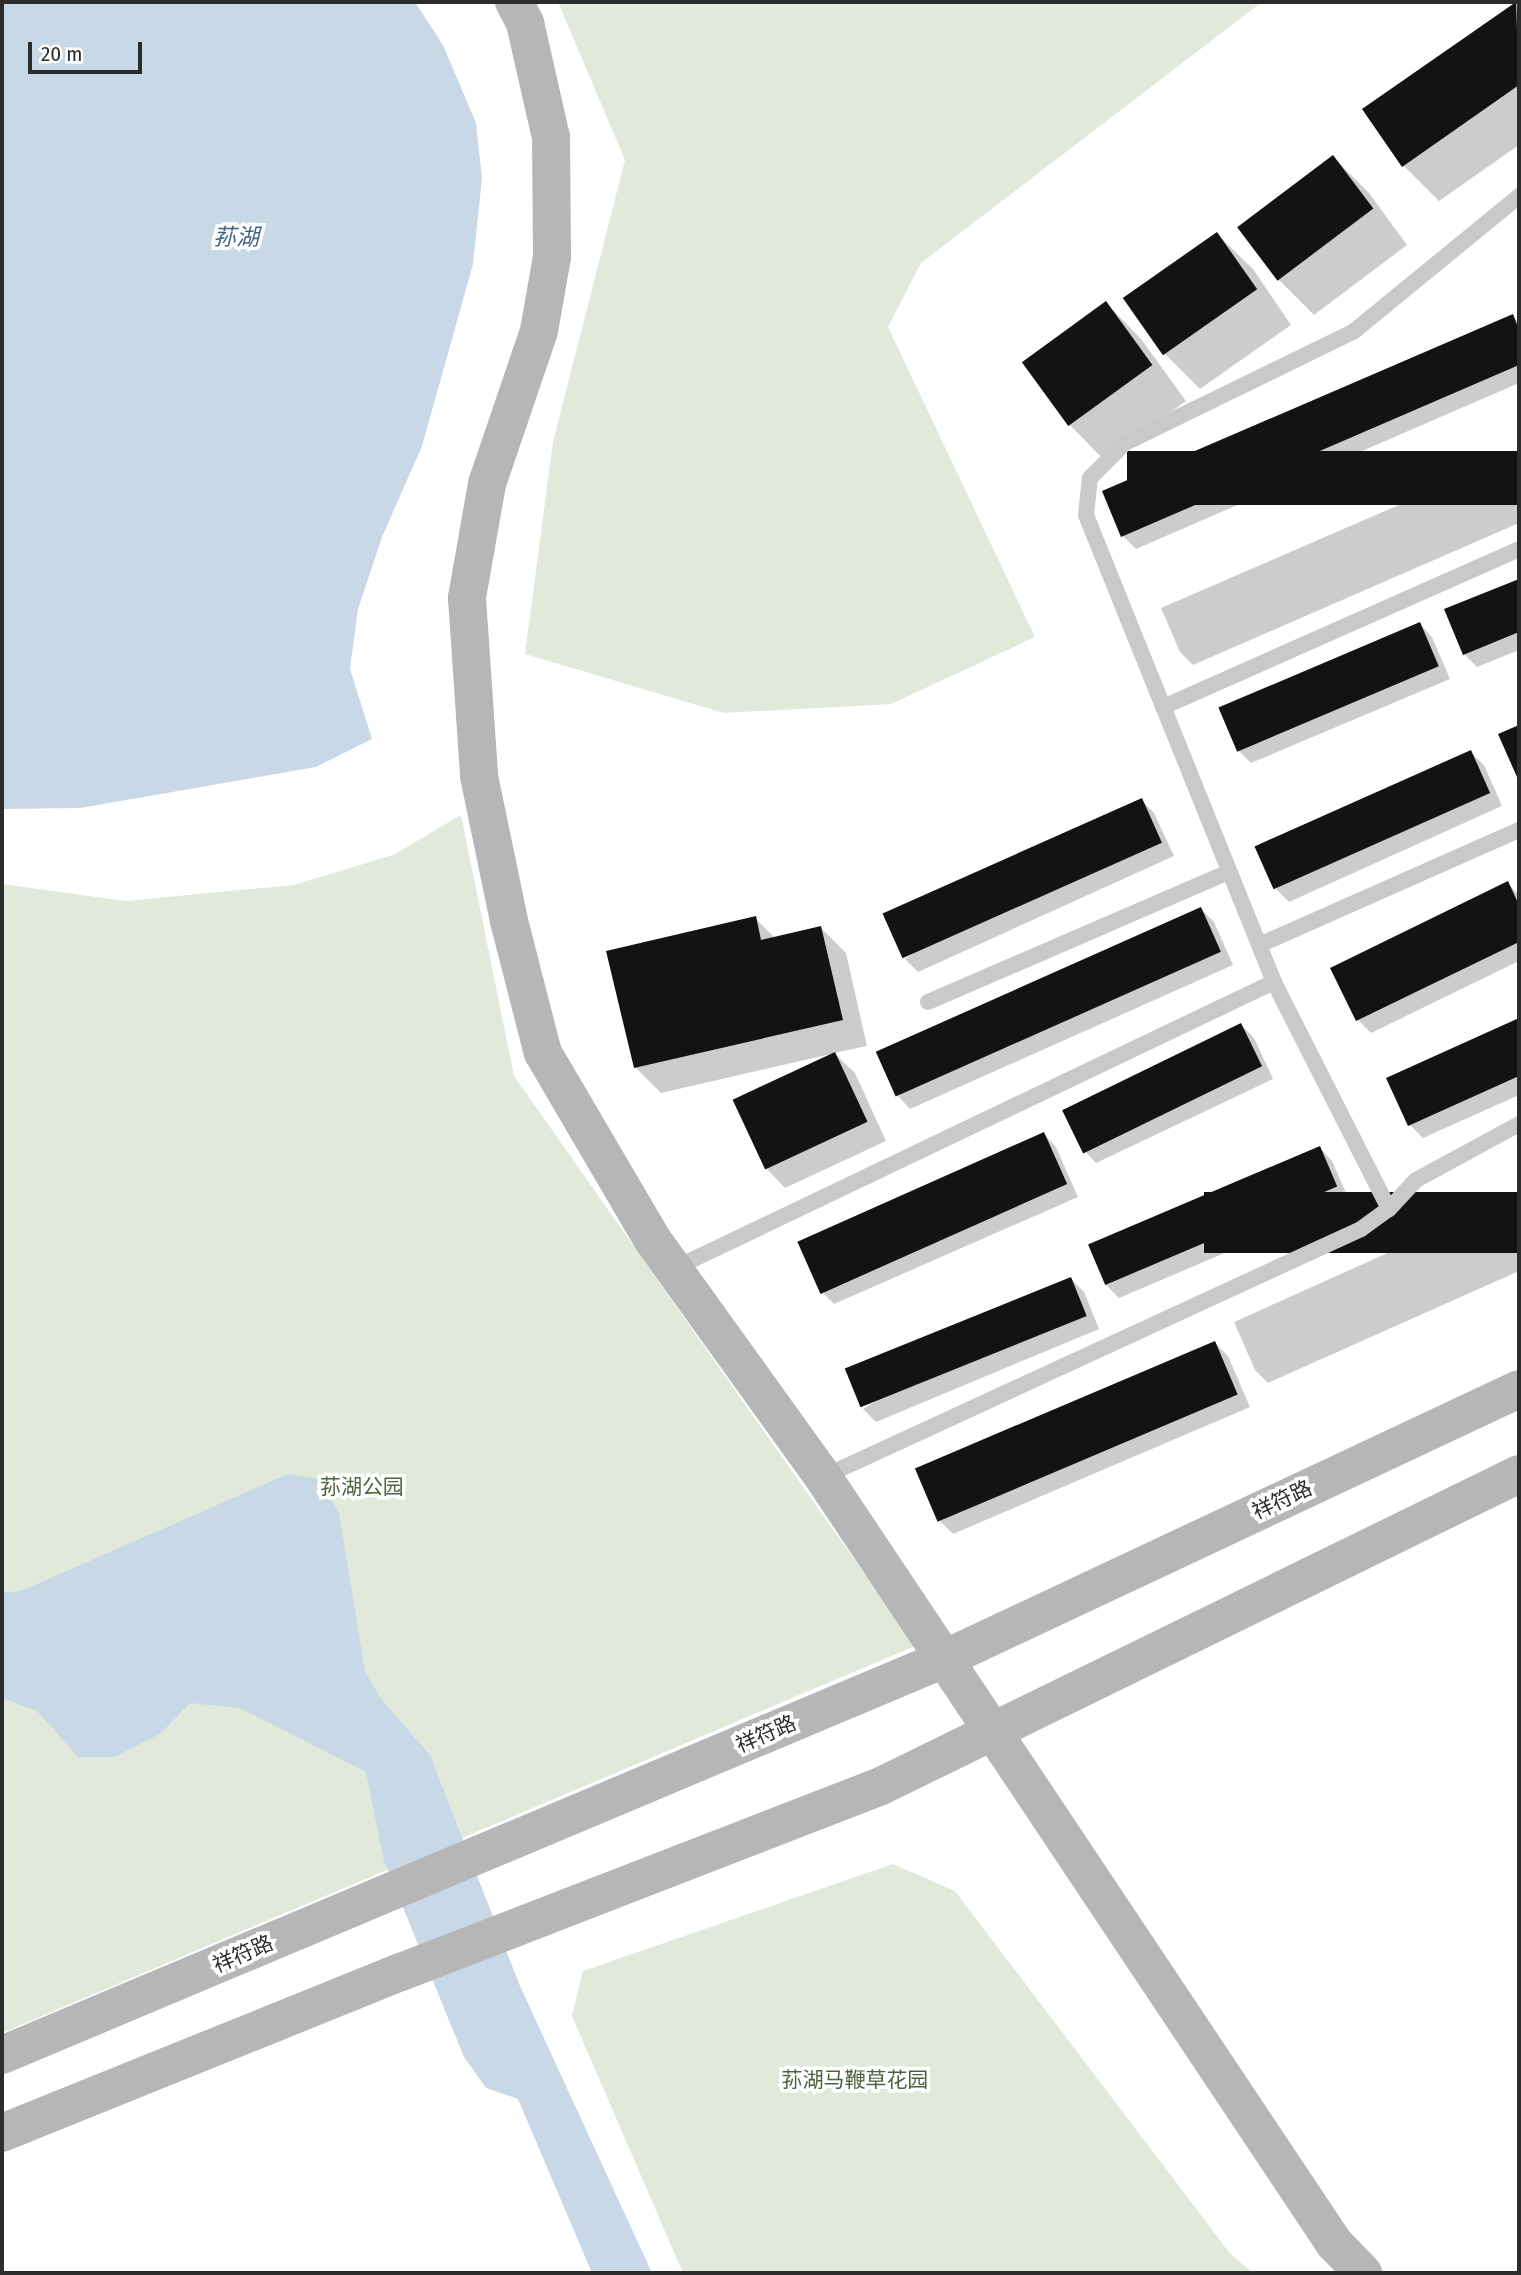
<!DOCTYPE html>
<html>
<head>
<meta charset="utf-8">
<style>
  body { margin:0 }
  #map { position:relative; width:1521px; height:2275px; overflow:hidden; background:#fff; font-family:"Fira Sans Condensed","Noto Sans SC",sans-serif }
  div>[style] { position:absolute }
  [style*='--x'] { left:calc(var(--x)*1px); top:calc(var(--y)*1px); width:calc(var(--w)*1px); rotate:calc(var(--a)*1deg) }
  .green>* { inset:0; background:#e1e9da }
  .water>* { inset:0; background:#c8d8e7 }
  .shadow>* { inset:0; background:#0003 }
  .building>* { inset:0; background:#131313; transform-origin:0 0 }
  .service>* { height:16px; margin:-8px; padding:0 8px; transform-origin:8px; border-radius:8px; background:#c9c9c9 }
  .secondary>* { height:38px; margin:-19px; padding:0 19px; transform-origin:19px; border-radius:19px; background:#b6b6b6 }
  span { translate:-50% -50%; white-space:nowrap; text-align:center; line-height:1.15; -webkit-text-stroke:7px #fff; paint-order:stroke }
  .park-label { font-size:21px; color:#4c643e }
  .street-label { font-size:21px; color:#2c2c2c }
  .water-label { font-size:23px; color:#416587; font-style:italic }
  .frame { position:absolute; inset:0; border:4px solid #2c2c2c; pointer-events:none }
  .scale { position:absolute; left:28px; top:42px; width:114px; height:32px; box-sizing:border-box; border:4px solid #2c2c2c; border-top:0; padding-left:9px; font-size:21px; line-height:24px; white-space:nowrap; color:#2c2c2c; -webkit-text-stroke:5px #fff; paint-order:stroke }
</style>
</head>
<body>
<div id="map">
  <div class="green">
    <i style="clip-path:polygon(558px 2px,1262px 2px,921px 263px,888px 327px,1035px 637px,891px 704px,724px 713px,525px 654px,553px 442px,625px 160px)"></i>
    <i style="clip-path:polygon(461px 815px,514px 1076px,915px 1646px,2px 2033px,2px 884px,126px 901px,294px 885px,393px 855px)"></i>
    <i style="clip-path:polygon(893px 1864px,955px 1891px,1229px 2252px,1253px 2273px,683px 2273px,572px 2016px,583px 1971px)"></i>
  </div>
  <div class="water">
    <i style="clip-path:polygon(2px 2px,415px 2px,443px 45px,476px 123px,482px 178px,473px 264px,422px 446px,382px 537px,358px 609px,350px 669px,372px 739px,316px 767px,80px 808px,2px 809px)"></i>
    <i style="clip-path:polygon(288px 1474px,319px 1479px,339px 1513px,365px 1672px,382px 1700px,430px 1755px,520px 1986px,652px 2273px,592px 2273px,518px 2099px,486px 2088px,464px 2057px,384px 1861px,366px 1772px,240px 1708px,190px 1703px,161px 1733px,115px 1757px,78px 1757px,37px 1711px,2px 1698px,2px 1593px,21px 1591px)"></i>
  </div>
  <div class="shadow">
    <i style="clip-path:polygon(1519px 2px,1519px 145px,1439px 201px,1403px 165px,1364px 109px)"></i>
    <i style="clip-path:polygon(1333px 157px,1369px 193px,1407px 245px,1314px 315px,1278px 279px)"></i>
    <i style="clip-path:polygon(1217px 234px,1253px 269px,1291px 325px,1200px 389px,1164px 353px)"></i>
    <i style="clip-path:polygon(1106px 303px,1141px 339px,1186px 401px,1104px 460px,1069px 424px)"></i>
    <i style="clip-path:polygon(1512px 316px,1519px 323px,1519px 383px,1136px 549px,1123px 536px)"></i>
    <i style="clip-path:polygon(1519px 453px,1519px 523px,1193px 665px,1180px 652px,1161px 608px)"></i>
    <i style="clip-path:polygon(1519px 581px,1519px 650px,1477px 667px,1464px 654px,1446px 610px)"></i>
    <i style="clip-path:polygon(1420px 624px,1432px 637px,1450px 679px,1251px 763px,1238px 750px)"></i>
    <i style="clip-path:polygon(1471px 753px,1484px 765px,1502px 806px,1289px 902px,1276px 889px)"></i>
    <i style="clip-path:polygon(1141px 800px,1154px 813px,1174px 856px,918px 972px,905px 959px)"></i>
    <i style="clip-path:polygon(1508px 884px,1519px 895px,1519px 961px,1371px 1033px,1358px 1020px,1332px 968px)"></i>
    <i style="clip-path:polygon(1201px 909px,1214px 922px,1233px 965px,910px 1109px,898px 1096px)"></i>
    <i style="clip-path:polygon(755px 918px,775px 938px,821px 928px,846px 953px,867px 1046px,834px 1053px,855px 1073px,886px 1141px,785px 1188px,766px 1168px,831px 1054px,661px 1093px,635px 1067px)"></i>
    <i style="clip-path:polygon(1519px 1020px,1519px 1095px,1423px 1138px,1410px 1125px,1389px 1079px)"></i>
    <i style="clip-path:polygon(1241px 1025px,1254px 1038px,1273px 1079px,1096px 1163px,1084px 1150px)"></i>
    <i style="clip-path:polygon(1044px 1134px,1056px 1147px,1078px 1197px,834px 1304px,821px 1291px)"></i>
    <i style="clip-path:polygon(1320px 1148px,1332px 1161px,1349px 1200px,1119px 1298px,1106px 1285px)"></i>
    <i style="clip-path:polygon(1519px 1194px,1519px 1271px,1268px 1383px,1255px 1370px,1234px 1322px)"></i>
    <i style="clip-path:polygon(1071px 1279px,1084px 1292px,1099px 1329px,876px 1422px,863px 1409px)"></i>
    <i style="clip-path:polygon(1215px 1343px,1228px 1356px,1250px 1407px,953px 1534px,940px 1521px)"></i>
  </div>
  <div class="building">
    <i style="clip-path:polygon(1516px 2px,1519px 85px,1402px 167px,1362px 109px)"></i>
    <i style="left:1333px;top:155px;width:67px;height:120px;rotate:53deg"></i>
    <i style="left:1217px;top:232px;width:70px;height:115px;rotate:55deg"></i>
    <i style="left:1106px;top:301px;width:79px;height:104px;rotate:54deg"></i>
    <i style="clip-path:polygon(1513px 314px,1519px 330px,1519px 365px,1121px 537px,1102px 491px)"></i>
    <i style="left:1519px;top:451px;width:54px;height:392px;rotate:90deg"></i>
    <i style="clip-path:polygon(1519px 579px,1519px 632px,1463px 655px,1444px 609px)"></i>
    <i style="left:1420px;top:622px;width:48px;height:219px;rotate:67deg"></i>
    <i style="clip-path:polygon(1519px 725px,1519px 776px,1517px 777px,1498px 734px)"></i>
    <i style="left:1471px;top:750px;width:47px;height:237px;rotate:66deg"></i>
    <i style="left:1142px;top:798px;width:49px;height:284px;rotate:66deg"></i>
    <i style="clip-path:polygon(1508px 881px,1519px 905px,1519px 942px,1356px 1021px,1330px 968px)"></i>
    <i style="left:1201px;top:907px;width:49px;height:356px;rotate:66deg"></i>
    <i style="clip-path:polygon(756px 916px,761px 940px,821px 926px,843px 1020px,634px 1068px,606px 951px)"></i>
    <i style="clip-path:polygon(1519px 1018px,1519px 1076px,1408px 1126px,1386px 1078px)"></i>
    <i style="left:1241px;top:1023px;width:48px;height:199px;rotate:64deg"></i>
    <i style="left:835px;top:1052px;width:77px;height:113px;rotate:65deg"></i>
    <i style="left:1044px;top:1132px;width:57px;height:270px;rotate:66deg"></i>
    <i style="left:1320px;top:1146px;width:44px;height:252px;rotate:67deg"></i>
    <i style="left:1519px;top:1192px;width:61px;height:315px;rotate:90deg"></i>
    <i style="left:1071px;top:1277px;width:42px;height:244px;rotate:68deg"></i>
    <i style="left:1215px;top:1341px;width:58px;height:326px;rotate:67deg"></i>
  </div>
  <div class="service">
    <i style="--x:1163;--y:707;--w:389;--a:-23.9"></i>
    <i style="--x:1259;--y:945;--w:284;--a:-23.9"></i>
    <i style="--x:928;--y:1002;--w:328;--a:-23.4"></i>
    <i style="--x:1389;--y:1209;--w:254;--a:-116.9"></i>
    <i style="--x:1274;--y:982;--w:503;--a:-111.93"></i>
    <i style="--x:1086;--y:515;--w:37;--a:-84"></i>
    <i style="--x:1090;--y:478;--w:49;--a:-45"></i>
    <i style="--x:1125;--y:443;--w:254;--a:-26"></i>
    <i style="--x:1353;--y:332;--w:215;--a:-39.3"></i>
    <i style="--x:673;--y:1269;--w:666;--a:-25.53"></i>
    <i style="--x:823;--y:1477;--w:592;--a:-24.75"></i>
    <i style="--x:1361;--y:1229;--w:34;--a:-36"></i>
    <i style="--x:1389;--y:1209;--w:40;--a:-47"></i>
    <i style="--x:1416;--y:1180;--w:117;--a:-28.5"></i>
  </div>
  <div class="secondary">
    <i style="--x:514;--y:2;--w:24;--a:62"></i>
    <i style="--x:525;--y:23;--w:117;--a:77.2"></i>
    <i style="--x:551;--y:137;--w:120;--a:89.5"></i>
    <i style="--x:552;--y:257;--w:75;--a:100"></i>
    <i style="--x:539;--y:331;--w:162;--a:108.8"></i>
    <i style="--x:487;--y:484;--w:116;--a:100"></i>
    <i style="--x:467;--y:598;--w:178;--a:86.1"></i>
    <i style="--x:479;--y:776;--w:148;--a:78.3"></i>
    <i style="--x:509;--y:921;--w:136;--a:75.6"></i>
    <i style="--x:543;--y:1053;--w:216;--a:59.6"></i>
    <i style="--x:652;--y:1239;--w:293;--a:54.3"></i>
    <i style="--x:823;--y:1477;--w:921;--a:56.29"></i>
    <i style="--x:1334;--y:2243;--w:42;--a:46"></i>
    <i style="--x:2;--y:2055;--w:1022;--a:-22.8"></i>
    <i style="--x:944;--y:1659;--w:635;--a:-25.15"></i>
    <i style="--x:2;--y:2133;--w:430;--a:-22"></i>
    <i style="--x:401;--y:1972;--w:515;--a:-21.18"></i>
    <i style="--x:881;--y:1786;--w:710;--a:-26.06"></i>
  </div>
  <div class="park-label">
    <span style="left:362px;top:1487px">荪湖公园</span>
    <span style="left:855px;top:2080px">荪湖马鞭草花园</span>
  </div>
  <div class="street-label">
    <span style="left:1282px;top:1500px;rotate:-25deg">祥符路</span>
    <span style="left:766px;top:1734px;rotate:-23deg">祥符路</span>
    <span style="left:243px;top:1954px;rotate:-23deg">祥符路</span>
  </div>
  <div class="water-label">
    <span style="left:236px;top:237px">荪湖</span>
  </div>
  <div class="frame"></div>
  <div class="scale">20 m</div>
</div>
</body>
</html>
